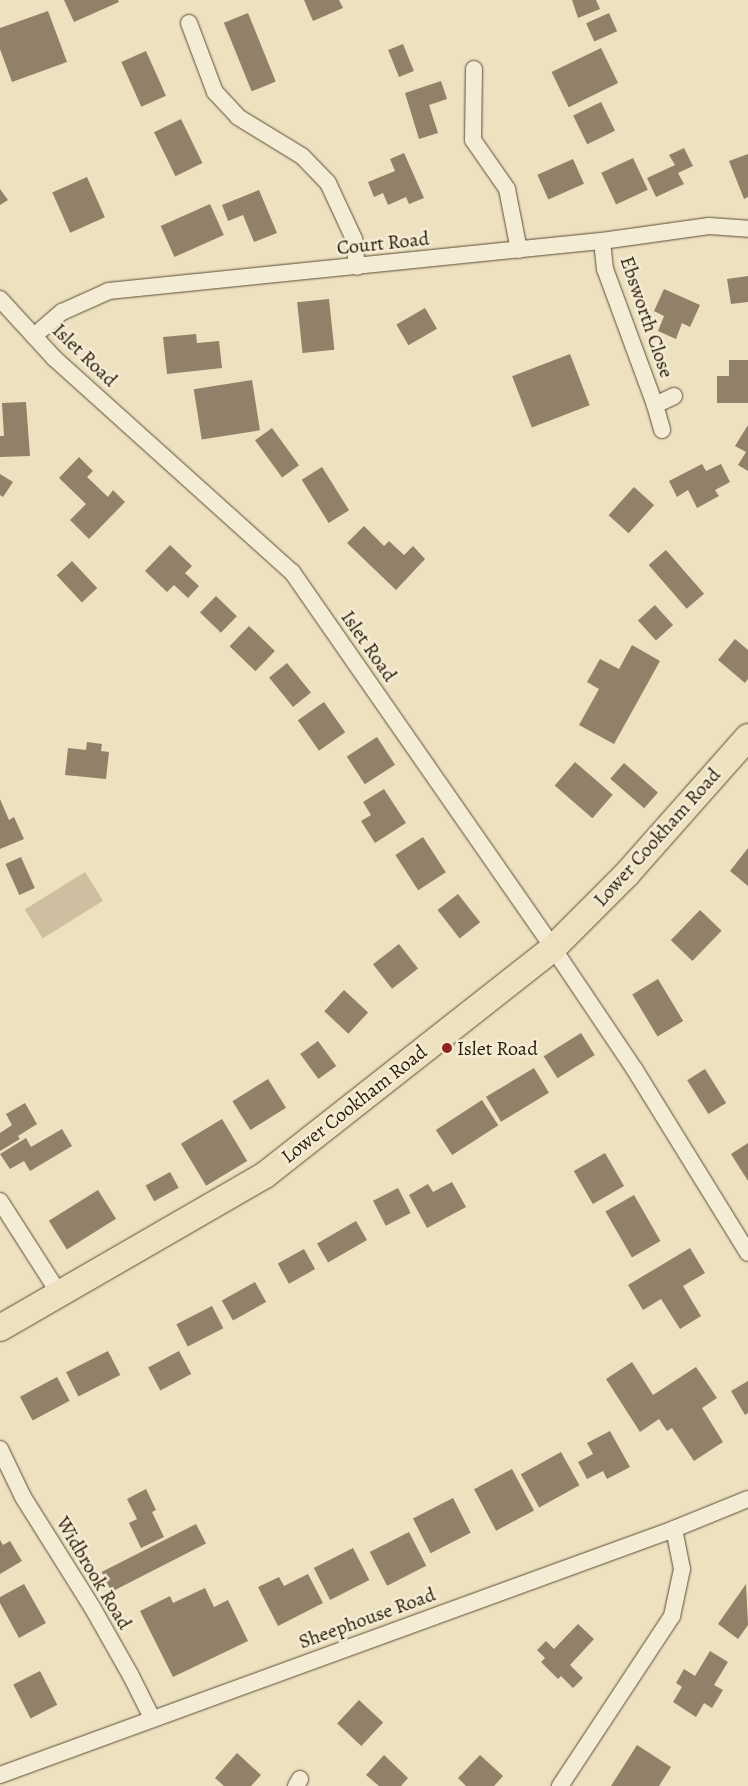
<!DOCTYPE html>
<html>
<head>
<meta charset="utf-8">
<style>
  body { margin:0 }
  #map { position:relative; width:748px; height:1786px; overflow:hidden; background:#eee1bf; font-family:Alegreya,serif }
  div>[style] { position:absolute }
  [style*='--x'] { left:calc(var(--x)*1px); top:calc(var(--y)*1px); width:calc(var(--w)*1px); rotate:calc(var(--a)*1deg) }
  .green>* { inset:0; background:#cdbfa0; transform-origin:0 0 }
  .building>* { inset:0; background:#908168; transform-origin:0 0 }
  .roads { filter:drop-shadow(0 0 1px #5b4c36) drop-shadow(0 0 1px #5b4c36) }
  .minor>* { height:16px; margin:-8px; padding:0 8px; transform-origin:8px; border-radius:8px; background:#f4ecd5 }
  .primary>* { height:26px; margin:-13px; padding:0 13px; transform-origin:13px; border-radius:13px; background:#eee1bf }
  .dots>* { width:14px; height:14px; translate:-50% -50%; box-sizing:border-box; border:2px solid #f4ecd5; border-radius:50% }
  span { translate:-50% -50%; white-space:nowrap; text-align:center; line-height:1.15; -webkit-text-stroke:5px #f4ecd5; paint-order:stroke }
  .street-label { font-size:20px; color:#2a1a09 }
  .poi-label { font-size:20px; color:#2a1a09 }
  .left { translate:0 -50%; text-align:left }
</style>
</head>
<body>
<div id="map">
  <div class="green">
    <i style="left:85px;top:872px;width:34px;height:71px;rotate:58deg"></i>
  </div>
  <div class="building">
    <i style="clip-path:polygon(64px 0,118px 0,119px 2px,74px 22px)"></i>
    <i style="clip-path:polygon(304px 0,339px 0,343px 8px,313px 21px)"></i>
    <i style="clip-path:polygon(572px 0,596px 0,600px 9px,578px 18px)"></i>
    <i style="clip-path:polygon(48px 11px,67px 62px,12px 82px,0 49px,0 28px)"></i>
    <i style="left:248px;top:13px;width:74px;height:26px;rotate:68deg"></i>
    <i style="left:609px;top:13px;width:20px;height:25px;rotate:66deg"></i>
    <i style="left:403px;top:44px;width:29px;height:16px;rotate:68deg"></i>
    <i style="left:601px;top:48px;width:39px;height:55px;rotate:64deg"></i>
    <i style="left:146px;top:51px;width:49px;height:27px;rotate:66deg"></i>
    <i style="clip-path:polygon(441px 81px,447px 99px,429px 105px,438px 133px,419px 139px,405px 93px)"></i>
    <i style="left:601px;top:102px;width:32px;height:31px;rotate:64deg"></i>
    <i style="left:181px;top:119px;width:49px;height:30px;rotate:64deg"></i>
    <i style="clip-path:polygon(684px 148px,693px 166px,678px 173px,684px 184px,656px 197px,647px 178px,675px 165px,669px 155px)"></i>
    <i style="clip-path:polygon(404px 153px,424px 198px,409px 204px,406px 197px,388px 205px,383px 193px,374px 197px,368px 182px,395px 171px,390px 159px)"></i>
    <i style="clip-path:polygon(748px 154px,748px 197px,744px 199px,729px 161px)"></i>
    <i style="left:633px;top:158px;width:35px;height:35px;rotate:65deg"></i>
    <i style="left:573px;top:159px;width:27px;height:39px;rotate:66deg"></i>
    <i style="left:87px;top:177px;width:44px;height:38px;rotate:66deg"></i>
    <i style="clip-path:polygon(0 189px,8px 200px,0 205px)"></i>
    <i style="clip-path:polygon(259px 190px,277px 233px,254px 242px,243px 215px,228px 221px,222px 205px)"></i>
    <i style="left:210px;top:204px;width:34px;height:54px;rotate:66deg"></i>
    <i style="clip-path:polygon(748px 276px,748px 302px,731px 304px,727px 279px)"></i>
    <i style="clip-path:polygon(664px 289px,700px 305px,690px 327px,682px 323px,676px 339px,658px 331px,664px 316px,654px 311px)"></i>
    <i style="left:329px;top:299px;width:51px;height:32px;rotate:84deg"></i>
    <i style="left:425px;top:308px;width:24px;height:33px;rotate:60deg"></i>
    <i style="clip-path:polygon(196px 334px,197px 343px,219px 341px,222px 368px,167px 374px,163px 337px)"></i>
    <i style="left:570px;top:354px;width:55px;height:62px;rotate:69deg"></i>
    <i style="clip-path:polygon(729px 360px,748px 360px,748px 403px,717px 403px,717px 376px,729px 376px)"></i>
    <i style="left:252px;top:380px;width:51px;height:59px;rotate:81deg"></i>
    <i style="clip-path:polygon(26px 402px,30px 456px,0 457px,0 436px,4px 436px,2px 403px)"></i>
    <i style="clip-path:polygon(748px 425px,748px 471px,738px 465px,746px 452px,735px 446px)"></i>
    <i style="left:272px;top:428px;width:46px;height:21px;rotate:54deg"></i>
    <i style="clip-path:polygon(79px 457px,93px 471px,87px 477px,108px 497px,113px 490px,125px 502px,89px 539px,70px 520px,86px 504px,59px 478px)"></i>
    <i style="clip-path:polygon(702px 464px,706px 471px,721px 464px,730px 482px,715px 490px,719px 496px,697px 508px,688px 490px,677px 497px,669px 481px)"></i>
    <i style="left:322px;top:467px;width:51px;height:24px;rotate:58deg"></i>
    <i style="clip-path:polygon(0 474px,13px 482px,3px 497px,0 495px)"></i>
    <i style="left:634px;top:487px;width:27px;height:38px;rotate:42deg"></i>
    <i style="clip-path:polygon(364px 526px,384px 546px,389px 541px,404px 555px,413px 546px,425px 559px,396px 590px,347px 543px)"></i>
    <i style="clip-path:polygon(170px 545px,192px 566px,185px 573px,199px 586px,188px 598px,174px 585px,167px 592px,145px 571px)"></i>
    <i style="left:666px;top:550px;width:58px;height:23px;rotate:49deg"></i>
    <i style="left:72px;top:561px;width:37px;height:21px;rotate:47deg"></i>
    <i style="left:216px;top:596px;width:29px;height:23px;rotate:44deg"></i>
    <i style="left:655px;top:605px;width:27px;height:23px;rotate:48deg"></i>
    <i style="left:249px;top:626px;width:36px;height:28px;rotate:44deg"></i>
    <i style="clip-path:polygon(735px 639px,748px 650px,748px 679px,745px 683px,718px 660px)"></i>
    <i style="clip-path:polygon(632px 645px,660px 661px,614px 744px,579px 725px,599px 689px,587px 682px,600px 659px,619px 669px)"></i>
    <i style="left:287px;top:663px;width:38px;height:23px;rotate:51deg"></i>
    <i style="left:324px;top:702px;width:37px;height:32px;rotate:55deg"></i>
    <i style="left:377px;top:737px;width:33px;height:36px;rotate:57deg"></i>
    <i style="clip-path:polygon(87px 742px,102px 744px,101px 751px,109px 752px,106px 779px,65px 775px,68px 748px,86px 750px)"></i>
    <i style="left:575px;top:762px;width:50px;height:31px;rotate:41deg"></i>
    <i style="left:624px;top:763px;width:45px;height:21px;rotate:41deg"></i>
    <i style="clip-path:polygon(384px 789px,406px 823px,375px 843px,361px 821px,371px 815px,363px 802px)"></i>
    <i style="clip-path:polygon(0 799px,9px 820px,14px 817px,24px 839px,0 849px)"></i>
    <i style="left:423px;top:837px;width:42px;height:33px;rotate:57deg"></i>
    <i style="clip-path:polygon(748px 848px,748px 886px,730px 871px)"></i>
    <i style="left:21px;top:857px;width:34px;height:17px;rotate:66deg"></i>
    <i style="left:458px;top:894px;width:36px;height:26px;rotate:52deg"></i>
    <i style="left:700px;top:910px;width:30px;height:42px;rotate:44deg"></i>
    <i style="left:399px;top:944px;width:31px;height:33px;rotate:52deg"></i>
    <i style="left:658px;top:979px;width:49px;height:30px;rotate:59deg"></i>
    <i style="left:344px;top:990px;width:33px;height:29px;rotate:43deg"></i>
    <i style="left:581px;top:1033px;width:26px;height:44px;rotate:58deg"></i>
    <i style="left:318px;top:1041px;width:31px;height:22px;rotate:54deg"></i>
    <i style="left:534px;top:1068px;width:29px;height:56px;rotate:59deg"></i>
    <i style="left:705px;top:1069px;width:40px;height:21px;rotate:58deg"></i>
    <i style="left:268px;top:1079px;width:34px;height:42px;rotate:58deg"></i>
    <i style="left:482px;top:1100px;width:30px;height:55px;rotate:57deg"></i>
    <i style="clip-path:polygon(25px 1103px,37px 1124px,18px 1136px,20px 1139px,0 1151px,0 1133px,12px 1125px,6px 1114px)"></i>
    <i style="left:222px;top:1119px;width:49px;height:48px;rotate:59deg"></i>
    <i style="clip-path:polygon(62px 1129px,72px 1146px,30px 1171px,24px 1161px,10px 1169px,0 1154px,26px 1138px,31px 1147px)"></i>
    <i style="clip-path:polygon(748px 1143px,748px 1181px,731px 1154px)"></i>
    <i style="left:605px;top:1153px;width:38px;height:36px;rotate:60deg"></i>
    <i style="left:170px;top:1172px;width:18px;height:28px;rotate:61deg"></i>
    <i style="clip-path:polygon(452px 1182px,466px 1207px,427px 1228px,409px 1195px,428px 1184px,433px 1192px)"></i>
    <i style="left:398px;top:1188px;width:28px;height:28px;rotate:63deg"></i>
    <i style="left:98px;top:1190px;width:34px;height:58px;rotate:58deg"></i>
    <i style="left:634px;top:1195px;width:53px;height:33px;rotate:60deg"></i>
    <i style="left:356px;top:1221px;width:22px;height:45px;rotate:60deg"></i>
    <i style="clip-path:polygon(690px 1248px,705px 1273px,683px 1286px,701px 1316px,680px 1329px,661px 1299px,643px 1310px,628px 1285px)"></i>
    <i style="left:304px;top:1249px;width:23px;height:30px;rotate:61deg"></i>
    <i style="left:255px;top:1282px;width:23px;height:38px;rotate:61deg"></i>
    <i style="left:212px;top:1306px;width:25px;height:40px;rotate:63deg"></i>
    <i style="left:108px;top:1351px;width:27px;height:47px;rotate:63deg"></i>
    <i style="left:179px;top:1351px;width:26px;height:35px;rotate:62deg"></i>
    <i style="clip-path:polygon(632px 1362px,653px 1395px,696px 1367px,717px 1398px,702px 1408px,723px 1442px,694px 1461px,672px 1428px,667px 1431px,659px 1419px,640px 1432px,606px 1379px)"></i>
    <i style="left:57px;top:1377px;width:27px;height:42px;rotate:62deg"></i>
    <i style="clip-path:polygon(748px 1381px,748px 1413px,745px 1415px,731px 1391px)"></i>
    <i style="clip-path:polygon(610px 1431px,630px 1467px,607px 1479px,603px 1471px,587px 1479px,578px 1462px,593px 1454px,587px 1443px)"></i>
    <i style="left:561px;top:1452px;width:38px;height:46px;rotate:61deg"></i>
    <i style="left:512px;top:1469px;width:47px;height:43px;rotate:62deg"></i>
    <i style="clip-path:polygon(146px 1489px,156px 1510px,152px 1512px,164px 1537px,141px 1548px,129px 1523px,137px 1519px,127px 1499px)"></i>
    <i style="left:453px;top:1498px;width:39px;height:45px;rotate:63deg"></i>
    <i style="left:196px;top:1524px;width:22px;height:106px;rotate:63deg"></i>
    <i style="left:409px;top:1532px;width:38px;height:44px;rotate:63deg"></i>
    <i style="clip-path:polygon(0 1540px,3px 1545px,10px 1541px,22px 1561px,0 1574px)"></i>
    <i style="left:353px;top:1548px;width:36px;height:44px;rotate:63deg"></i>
    <i style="clip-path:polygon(308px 1574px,323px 1603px,278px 1626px,258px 1587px,279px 1577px,284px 1586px)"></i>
    <i style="clip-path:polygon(24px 1584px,46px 1623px,19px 1638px,0 1603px,0 1597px)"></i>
    <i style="clip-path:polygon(746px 1584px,748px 1625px,738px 1639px,718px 1624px)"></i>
    <i style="clip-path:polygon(205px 1588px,214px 1607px,228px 1600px,248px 1641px,173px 1677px,140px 1611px,170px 1596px,173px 1603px)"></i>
    <i style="clip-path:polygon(578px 1624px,594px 1639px,570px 1665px,583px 1678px,573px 1688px,561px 1676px,558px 1679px,541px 1662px,545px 1658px,537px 1650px,546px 1641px,554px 1649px)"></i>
    <i style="clip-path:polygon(710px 1651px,728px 1662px,714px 1685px,723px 1690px,712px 1708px,704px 1703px,696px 1717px,673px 1702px,682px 1687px,676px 1683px,684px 1669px,695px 1676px)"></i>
    <i style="left:40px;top:1671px;width:38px;height:30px;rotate:63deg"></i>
    <i style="left:359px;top:1700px;width:33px;height:32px;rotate:43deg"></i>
    <i style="clip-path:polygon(637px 1745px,671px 1767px,659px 1786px,611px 1786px)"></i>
    <i style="clip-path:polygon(237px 1753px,261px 1775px,251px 1786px,224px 1786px,215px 1778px)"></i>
    <i style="clip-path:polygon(384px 1755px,408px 1778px,401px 1786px,379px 1786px,366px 1775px)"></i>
    <i style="clip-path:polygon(480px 1755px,503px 1776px,494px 1786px,466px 1786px,458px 1778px)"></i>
  </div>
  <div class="roads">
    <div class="minor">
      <i style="--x:189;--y:23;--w:74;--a:69.4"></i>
      <i style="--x:215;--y:92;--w:34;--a:47"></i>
      <i style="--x:238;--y:117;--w:75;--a:31.4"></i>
      <i style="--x:302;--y:156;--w:37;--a:46"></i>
      <i style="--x:328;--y:183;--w:62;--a:65.1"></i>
      <i style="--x:354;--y:239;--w:28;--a:84"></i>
      <i style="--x:474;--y:69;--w:71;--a:90.8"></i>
      <i style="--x:473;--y:140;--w:60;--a:55.2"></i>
      <i style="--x:507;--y:189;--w:62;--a:78.9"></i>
      <i style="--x:602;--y:241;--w:28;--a:84"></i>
      <i style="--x:605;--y:269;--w:145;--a:69.8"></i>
      <i style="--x:655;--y:405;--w:26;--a:74"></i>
      <i style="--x:0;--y:299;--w:80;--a:47.5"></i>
      <i style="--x:54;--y:358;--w:320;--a:42"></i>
      <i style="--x:292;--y:572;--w:458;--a:55.2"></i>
      <i style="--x:553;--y:948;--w:147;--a:56.1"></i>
      <i style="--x:635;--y:1070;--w:215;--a:58.3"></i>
      <i style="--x:34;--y:336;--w:37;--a:-41"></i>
      <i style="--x:62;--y:312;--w:51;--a:-24.1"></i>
      <i style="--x:109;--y:291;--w:496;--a:-5.8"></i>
      <i style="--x:602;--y:241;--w:108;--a:-8"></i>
      <i style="--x:709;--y:226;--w:39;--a:4"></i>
      <i style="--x:655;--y:405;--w:21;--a:-25"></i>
      <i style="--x:0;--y:1201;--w:112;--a:57.4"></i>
      <i style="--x:0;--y:1449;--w:53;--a:64.4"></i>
      <i style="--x:23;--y:1497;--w:130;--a:57.9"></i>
      <i style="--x:92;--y:1607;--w:79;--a:60.5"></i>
      <i style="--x:131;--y:1676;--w:47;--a:63.4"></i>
      <i style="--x:0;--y:1775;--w:717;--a:-20.05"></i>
      <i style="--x:674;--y:1529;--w:80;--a:-22.1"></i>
      <i style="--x:296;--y:1786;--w:8;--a:-60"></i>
      <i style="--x:560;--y:1786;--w:204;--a:-56.6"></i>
      <i style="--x:672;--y:1616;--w:48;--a:-78"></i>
      <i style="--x:682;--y:1569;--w:41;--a:-101.3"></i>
    </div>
    <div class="primary">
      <i style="--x:0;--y:1328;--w:306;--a:-30"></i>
      <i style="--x:265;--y:1175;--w:367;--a:-38.2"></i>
      <i style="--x:553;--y:948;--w:105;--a:-45"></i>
      <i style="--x:627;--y:874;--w:183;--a:-48.5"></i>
    </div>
  </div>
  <div class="dots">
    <i style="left:447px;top:1048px;background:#8f2418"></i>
  </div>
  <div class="street-label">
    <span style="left:383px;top:243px;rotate:-6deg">Court Road</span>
    <span style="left:647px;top:317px;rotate:71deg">Ebsworth Close</span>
    <span style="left:85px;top:355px;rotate:44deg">Islet Road</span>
    <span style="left:369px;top:646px;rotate:55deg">Islet Road</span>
    <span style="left:657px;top:837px;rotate:-48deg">Lower Cookham Road</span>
    <span style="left:354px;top:1104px;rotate:-38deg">Lower Cookham Road</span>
    <span style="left:94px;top:1573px;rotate:59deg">Widbrook Road</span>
    <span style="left:367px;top:1618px;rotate:-20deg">Sheephouse Road</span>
  </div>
  <div class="poi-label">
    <span class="left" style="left:457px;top:1048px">Islet Road</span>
  </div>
</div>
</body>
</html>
